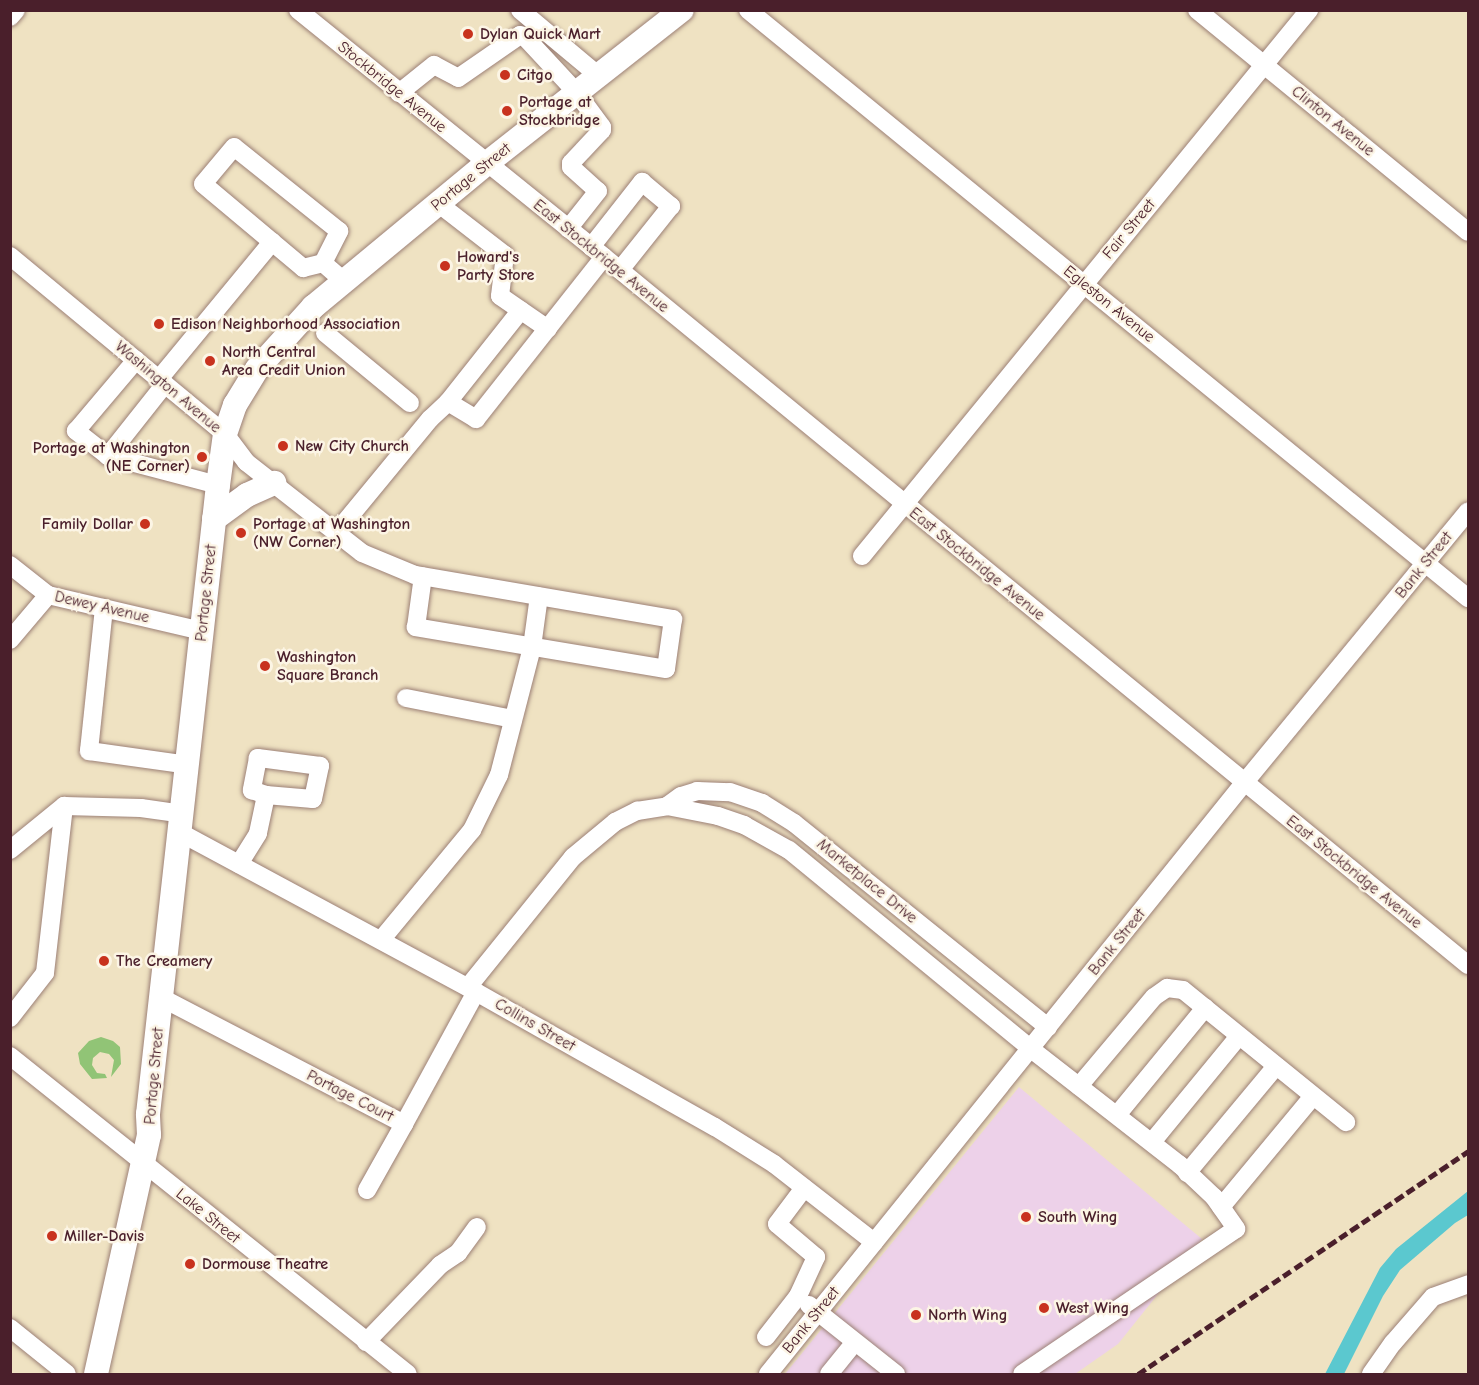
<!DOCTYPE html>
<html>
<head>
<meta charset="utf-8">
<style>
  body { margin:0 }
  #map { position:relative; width:1479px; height:1385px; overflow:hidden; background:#efe2c2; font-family:"Comic Neue",sans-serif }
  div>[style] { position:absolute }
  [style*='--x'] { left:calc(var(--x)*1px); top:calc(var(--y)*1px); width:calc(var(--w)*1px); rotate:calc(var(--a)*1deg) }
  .built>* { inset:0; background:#edd1e9 }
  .green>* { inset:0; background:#91c476 }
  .water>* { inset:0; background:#5bc8cf }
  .roads { filter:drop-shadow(0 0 2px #9c8076) drop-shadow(0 0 2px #9c8076) }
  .minor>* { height:18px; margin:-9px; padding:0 9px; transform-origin:9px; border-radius:9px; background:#fff }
  .major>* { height:24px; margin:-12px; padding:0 12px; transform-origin:12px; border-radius:12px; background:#fff }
  .rail>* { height:4.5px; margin-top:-2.25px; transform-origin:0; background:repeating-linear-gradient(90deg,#4a1f2b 0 9px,transparent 0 13.5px) }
  .dots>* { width:16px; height:16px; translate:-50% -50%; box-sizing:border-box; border:3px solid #fcf5e5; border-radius:50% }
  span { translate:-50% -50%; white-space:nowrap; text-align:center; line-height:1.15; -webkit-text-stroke:5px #fcf5e5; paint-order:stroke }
  .poi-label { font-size:16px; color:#4a1f2b; font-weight:700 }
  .left { translate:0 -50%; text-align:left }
  .right { translate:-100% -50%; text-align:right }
  .street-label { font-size:16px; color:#4a1f2b }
  .frame { position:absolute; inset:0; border:12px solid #4a1f2b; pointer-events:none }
</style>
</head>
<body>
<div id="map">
  <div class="built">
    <i style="clip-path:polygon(1019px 1087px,1202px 1239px,1118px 1344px,1075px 1374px,785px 1374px)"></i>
  </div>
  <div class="green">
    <i style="clip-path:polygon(101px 1037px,113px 1041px,120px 1047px,121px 1064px,111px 1077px,114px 1060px,109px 1054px,100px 1052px,93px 1058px,92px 1065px,97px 1073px,105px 1074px,107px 1078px,92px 1079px,80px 1064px,78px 1053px,89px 1041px)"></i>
  </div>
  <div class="water">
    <i style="clip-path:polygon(1468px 1191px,1468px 1215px,1455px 1223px,1400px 1270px,1383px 1296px,1344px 1374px,1325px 1374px,1380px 1268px,1396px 1249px)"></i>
  </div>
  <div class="roads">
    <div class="minor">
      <i style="--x:298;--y:10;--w:393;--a:38.9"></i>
      <i style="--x:604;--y:257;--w:1117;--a:39.33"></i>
      <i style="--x:520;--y:10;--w:103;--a:39.9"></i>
      <i style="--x:748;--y:10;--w:930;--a:39.24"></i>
      <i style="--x:1197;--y:10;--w:350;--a:39.3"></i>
      <i style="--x:10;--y:17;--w:9;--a:-49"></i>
      <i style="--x:399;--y:93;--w:45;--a:-38.7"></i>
      <i style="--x:434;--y:65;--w:27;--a:28"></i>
      <i style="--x:458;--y:78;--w:75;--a:-34.7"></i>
      <i style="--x:520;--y:35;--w:4;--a:14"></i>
      <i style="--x:524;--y:36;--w:78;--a:47.1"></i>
      <i style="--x:577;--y:93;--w:42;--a:53.7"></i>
      <i style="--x:602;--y:127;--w:3;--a:90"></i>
      <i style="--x:602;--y:130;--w:45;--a:133.2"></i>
      <i style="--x:571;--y:163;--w:4;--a:90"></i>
      <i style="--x:571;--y:167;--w:36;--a:42"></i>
      <i style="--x:598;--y:191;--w:48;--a:128.3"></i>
      <i style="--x:439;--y:204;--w:83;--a:37.7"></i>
      <i style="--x:505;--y:255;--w:41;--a:97"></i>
      <i style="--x:500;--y:296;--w:58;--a:34.5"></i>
      <i style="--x:591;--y:247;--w:83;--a:-51.9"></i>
      <i style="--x:642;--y:182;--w:38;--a:40"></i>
      <i style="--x:671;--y:206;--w:82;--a:128.6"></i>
      <i style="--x:10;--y:256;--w:279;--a:39.6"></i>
      <i style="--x:225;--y:434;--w:35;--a:53"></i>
      <i style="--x:246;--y:462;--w:147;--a:38.1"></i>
      <i style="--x:362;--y:553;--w:57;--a:22.5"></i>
      <i style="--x:415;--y:575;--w:262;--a:9.7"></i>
      <i style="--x:673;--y:619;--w:50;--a:98"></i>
      <i style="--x:666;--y:669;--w:254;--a:-170.5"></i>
      <i style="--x:416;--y:627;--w:51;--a:-82.2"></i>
      <i style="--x:323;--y:263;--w:36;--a:-63"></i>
      <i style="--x:339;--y:231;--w:134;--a:-141.3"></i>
      <i style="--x:234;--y:147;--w:48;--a:130"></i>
      <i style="--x:203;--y:184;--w:131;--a:40"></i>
      <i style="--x:303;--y:268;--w:21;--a:-14"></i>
      <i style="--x:323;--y:263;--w:28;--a:41"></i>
      <i style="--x:325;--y:333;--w:110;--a:39.5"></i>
      <i style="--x:159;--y:379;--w:178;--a:-50.5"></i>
      <i style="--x:165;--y:384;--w:92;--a:128.4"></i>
      <i style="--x:108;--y:456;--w:114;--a:14.8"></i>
      <i style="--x:448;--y:402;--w:117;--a:-51.6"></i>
      <i style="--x:108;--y:456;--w:41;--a:-142"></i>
      <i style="--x:76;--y:431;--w:93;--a:-49.8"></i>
      <i style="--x:336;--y:533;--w:148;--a:-50.5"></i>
      <i style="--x:430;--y:419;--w:25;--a:-43"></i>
      <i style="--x:448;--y:402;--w:33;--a:31"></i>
      <i style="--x:476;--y:419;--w:206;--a:-51.7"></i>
      <i style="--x:862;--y:556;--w:706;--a:-50.69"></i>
      <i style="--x:10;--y:565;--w:48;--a:38.3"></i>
      <i style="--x:48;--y:595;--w:158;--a:13.2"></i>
      <i style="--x:104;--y:608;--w:144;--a:96"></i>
      <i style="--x:89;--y:751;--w:100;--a:8"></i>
      <i style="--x:10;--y:640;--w:59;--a:-49.8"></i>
      <i style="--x:406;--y:698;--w:109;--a:11.1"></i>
      <i style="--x:667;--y:806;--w:17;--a:-36"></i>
      <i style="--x:681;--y:796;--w:17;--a:-17"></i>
      <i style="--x:697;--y:791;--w:33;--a:2"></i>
      <i style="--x:730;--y:792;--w:34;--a:19"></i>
      <i style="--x:762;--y:803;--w:38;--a:32"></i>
      <i style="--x:794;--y:823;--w:326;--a:38.8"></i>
      <i style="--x:181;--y:833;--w:335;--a:28.3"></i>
      <i style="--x:476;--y:992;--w:274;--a:29.5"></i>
      <i style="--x:715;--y:1127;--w:70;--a:32.1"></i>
      <i style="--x:774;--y:1164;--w:127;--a:38"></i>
      <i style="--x:10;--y:850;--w:70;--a:-39.2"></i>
      <i style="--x:64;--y:806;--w:77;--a:1.5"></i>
      <i style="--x:141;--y:808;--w:42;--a:8.1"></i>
      <i style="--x:239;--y:864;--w:36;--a:-58"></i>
      <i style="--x:258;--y:833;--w:39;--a:-78"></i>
      <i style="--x:266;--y:795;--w:47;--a:4.9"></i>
      <i style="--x:313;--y:799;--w:34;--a:-78"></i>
      <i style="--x:320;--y:766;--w:63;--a:-172.6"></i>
      <i style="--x:258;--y:758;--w:33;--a:101"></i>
      <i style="--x:252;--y:790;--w:15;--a:20"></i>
      <i style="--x:381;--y:940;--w:143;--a:-50.4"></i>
      <i style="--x:472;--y:830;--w:61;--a:-63.9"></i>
      <i style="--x:499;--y:775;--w:132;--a:-75.5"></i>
      <i style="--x:532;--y:647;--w:51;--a:-82.2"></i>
      <i style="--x:468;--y:987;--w:167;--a:-51.1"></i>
      <i style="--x:573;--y:857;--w:55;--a:-39.8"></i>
      <i style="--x:615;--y:822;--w:25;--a:-27"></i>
      <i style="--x:637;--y:811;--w:30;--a:-9"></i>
      <i style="--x:667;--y:806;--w:52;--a:11.1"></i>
      <i style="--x:718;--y:816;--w:28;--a:19"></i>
      <i style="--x:744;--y:825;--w:51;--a:29.1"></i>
      <i style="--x:789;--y:850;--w:313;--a:39.4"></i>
      <i style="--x:1031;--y:1049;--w:189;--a:37.9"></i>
      <i style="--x:1180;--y:1165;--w:47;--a:43.3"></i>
      <i style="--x:1214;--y:1197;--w:39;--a:55"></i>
      <i style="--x:1236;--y:1229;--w:258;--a:145.9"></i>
      <i style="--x:162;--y:998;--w:273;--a:27.5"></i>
      <i style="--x:404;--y:1124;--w:150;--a:-61.4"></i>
      <i style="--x:10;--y:1018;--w:57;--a:-52.1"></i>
      <i style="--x:45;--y:973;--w:168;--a:-83.5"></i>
      <i style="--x:10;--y:1056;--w:509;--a:38.62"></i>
      <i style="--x:1079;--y:1086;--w:116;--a:-49.9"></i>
      <i style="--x:1154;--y:997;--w:16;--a:-35"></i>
      <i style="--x:1167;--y:988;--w:16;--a:7"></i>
      <i style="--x:1183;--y:990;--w:210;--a:39"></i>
      <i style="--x:1117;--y:1115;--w:139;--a:-50.6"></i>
      <i style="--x:1152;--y:1142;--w:137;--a:-50.6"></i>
      <i style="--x:1187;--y:1173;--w:139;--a:-50.2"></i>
      <i style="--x:367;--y:1190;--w:76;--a:-60.7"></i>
      <i style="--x:1221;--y:1207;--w:144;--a:-50.3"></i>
      <i style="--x:809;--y:1305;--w:111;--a:38.4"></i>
      <i style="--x:10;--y:1328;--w:73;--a:38.9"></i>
      <i style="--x:766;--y:1337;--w:52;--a:-52"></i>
      <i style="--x:798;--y:1296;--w:43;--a:-65.2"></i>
      <i style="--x:816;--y:1257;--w:51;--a:-139.8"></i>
      <i style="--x:777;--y:1224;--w:45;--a:-53.1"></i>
      <i style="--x:366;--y:1342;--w:107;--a:-46.1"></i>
      <i style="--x:440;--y:1265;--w:22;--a:-34"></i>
      <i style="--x:458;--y:1253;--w:32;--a:-54"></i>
      <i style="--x:768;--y:1374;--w:759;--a:-51.15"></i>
      <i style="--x:1244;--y:783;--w:352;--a:-50.5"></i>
      <i style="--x:829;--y:1374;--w:41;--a:-50.9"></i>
      <i style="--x:1371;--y:1374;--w:38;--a:-55"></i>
      <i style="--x:1393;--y:1343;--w:61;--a:-49"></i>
      <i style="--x:1433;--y:1297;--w:37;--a:-20"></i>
    </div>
    <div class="major">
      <i style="--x:214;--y:519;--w:41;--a:-36"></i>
      <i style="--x:247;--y:495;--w:30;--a:-24"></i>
      <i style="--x:96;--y:1374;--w:245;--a:-77.5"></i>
      <i style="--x:149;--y:1135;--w:21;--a:-93"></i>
      <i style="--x:148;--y:1114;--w:633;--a:-83.65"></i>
      <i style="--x:218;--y:485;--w:51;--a:-82.2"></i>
      <i style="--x:225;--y:434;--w:31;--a:-71"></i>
      <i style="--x:235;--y:405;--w:42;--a:-58.6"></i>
      <i style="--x:257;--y:369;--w:84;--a:-47.9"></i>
      <i style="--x:313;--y:307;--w:224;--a:-39.6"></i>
      <i style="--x:486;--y:164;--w:249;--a:-38.2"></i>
    </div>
  </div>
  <div class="rail">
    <i style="--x:1138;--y:1374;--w:398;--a:-34"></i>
  </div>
  <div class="dots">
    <i style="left:468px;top:34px;background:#c8321e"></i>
    <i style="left:505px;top:75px;background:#c8321e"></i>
    <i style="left:507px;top:111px;background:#c8321e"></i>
    <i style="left:445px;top:266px;background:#c8321e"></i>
    <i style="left:159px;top:324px;background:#c8321e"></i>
    <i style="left:210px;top:361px;background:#c8321e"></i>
    <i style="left:283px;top:446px;background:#c8321e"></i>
    <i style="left:202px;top:457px;background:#c8321e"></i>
    <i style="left:145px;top:524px;background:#c8321e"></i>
    <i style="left:241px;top:533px;background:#c8321e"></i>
    <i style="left:265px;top:666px;background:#c8321e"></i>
    <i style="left:104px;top:961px;background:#c8321e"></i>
    <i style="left:1026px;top:1217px;background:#c8321e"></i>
    <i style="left:52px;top:1236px;background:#c8321e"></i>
    <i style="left:190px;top:1264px;background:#c8321e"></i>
    <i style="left:1044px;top:1308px;background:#c8321e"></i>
    <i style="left:916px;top:1315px;background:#c8321e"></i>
  </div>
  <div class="poi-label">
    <span class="left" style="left:480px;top:34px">Dylan Quick Mart</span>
    <span class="left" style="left:517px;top:75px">Citgo</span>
    <span class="left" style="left:519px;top:111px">Portage at<br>Stockbridge</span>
    <span class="left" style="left:457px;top:266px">Howard's<br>Party Store</span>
    <span class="left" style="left:171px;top:324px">Edison Neighborhood Association</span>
    <span class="left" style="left:222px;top:361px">North Central<br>Area Credit Union</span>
    <span class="left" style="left:295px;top:446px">New City Church</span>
    <span class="right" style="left:190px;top:457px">Portage at Washington<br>(NE Corner)</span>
    <span class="right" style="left:133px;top:524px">Family Dollar</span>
    <span class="left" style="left:253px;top:533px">Portage at Washington<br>(NW Corner)</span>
    <span class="left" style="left:277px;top:666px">Washington<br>Square Branch</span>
    <span class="left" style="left:116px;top:961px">The Creamery</span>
    <span class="left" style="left:1038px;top:1217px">South Wing</span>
    <span class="left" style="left:64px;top:1236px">Miller-Davis</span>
    <span class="left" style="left:202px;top:1264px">Dormouse Theatre</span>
    <span class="left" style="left:1056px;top:1308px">West Wing</span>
    <span class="left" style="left:928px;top:1315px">North Wing</span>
  </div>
  <div class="street-label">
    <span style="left:392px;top:87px;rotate:39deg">Stockbridge Avenue</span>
    <span style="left:1333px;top:121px;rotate:39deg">Clinton Avenue</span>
    <span style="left:471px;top:177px;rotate:-39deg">Portage Street</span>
    <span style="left:1129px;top:229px;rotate:-50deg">Fair Street</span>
    <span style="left:601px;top:256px;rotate:39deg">East Stockbridge Avenue</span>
    <span style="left:1109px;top:304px;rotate:39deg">Egleston Avenue</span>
    <span style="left:168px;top:387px;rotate:40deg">Washington Avenue</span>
    <span style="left:977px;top:564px;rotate:39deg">East Stockbridge Avenue</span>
    <span style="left:1424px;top:565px;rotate:-51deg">Bank Street</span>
    <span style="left:206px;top:593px;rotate:-84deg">Portage Street</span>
    <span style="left:102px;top:607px;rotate:13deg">Dewey Avenue</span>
    <span style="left:1354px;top:872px;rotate:39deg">East Stockbridge Avenue</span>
    <span style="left:867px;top:881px;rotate:39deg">Marketplace Drive</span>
    <span style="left:1117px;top:942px;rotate:-51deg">Bank Street</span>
    <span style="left:535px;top:1025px;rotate:30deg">Collins Street</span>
    <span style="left:154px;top:1076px;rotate:-85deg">Portage Street</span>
    <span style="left:350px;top:1096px;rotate:27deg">Portage Court</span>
    <span style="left:208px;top:1216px;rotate:39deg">Lake Street</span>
    <span style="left:811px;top:1320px;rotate:-51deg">Bank Street</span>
  </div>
  <div class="frame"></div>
</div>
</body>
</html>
